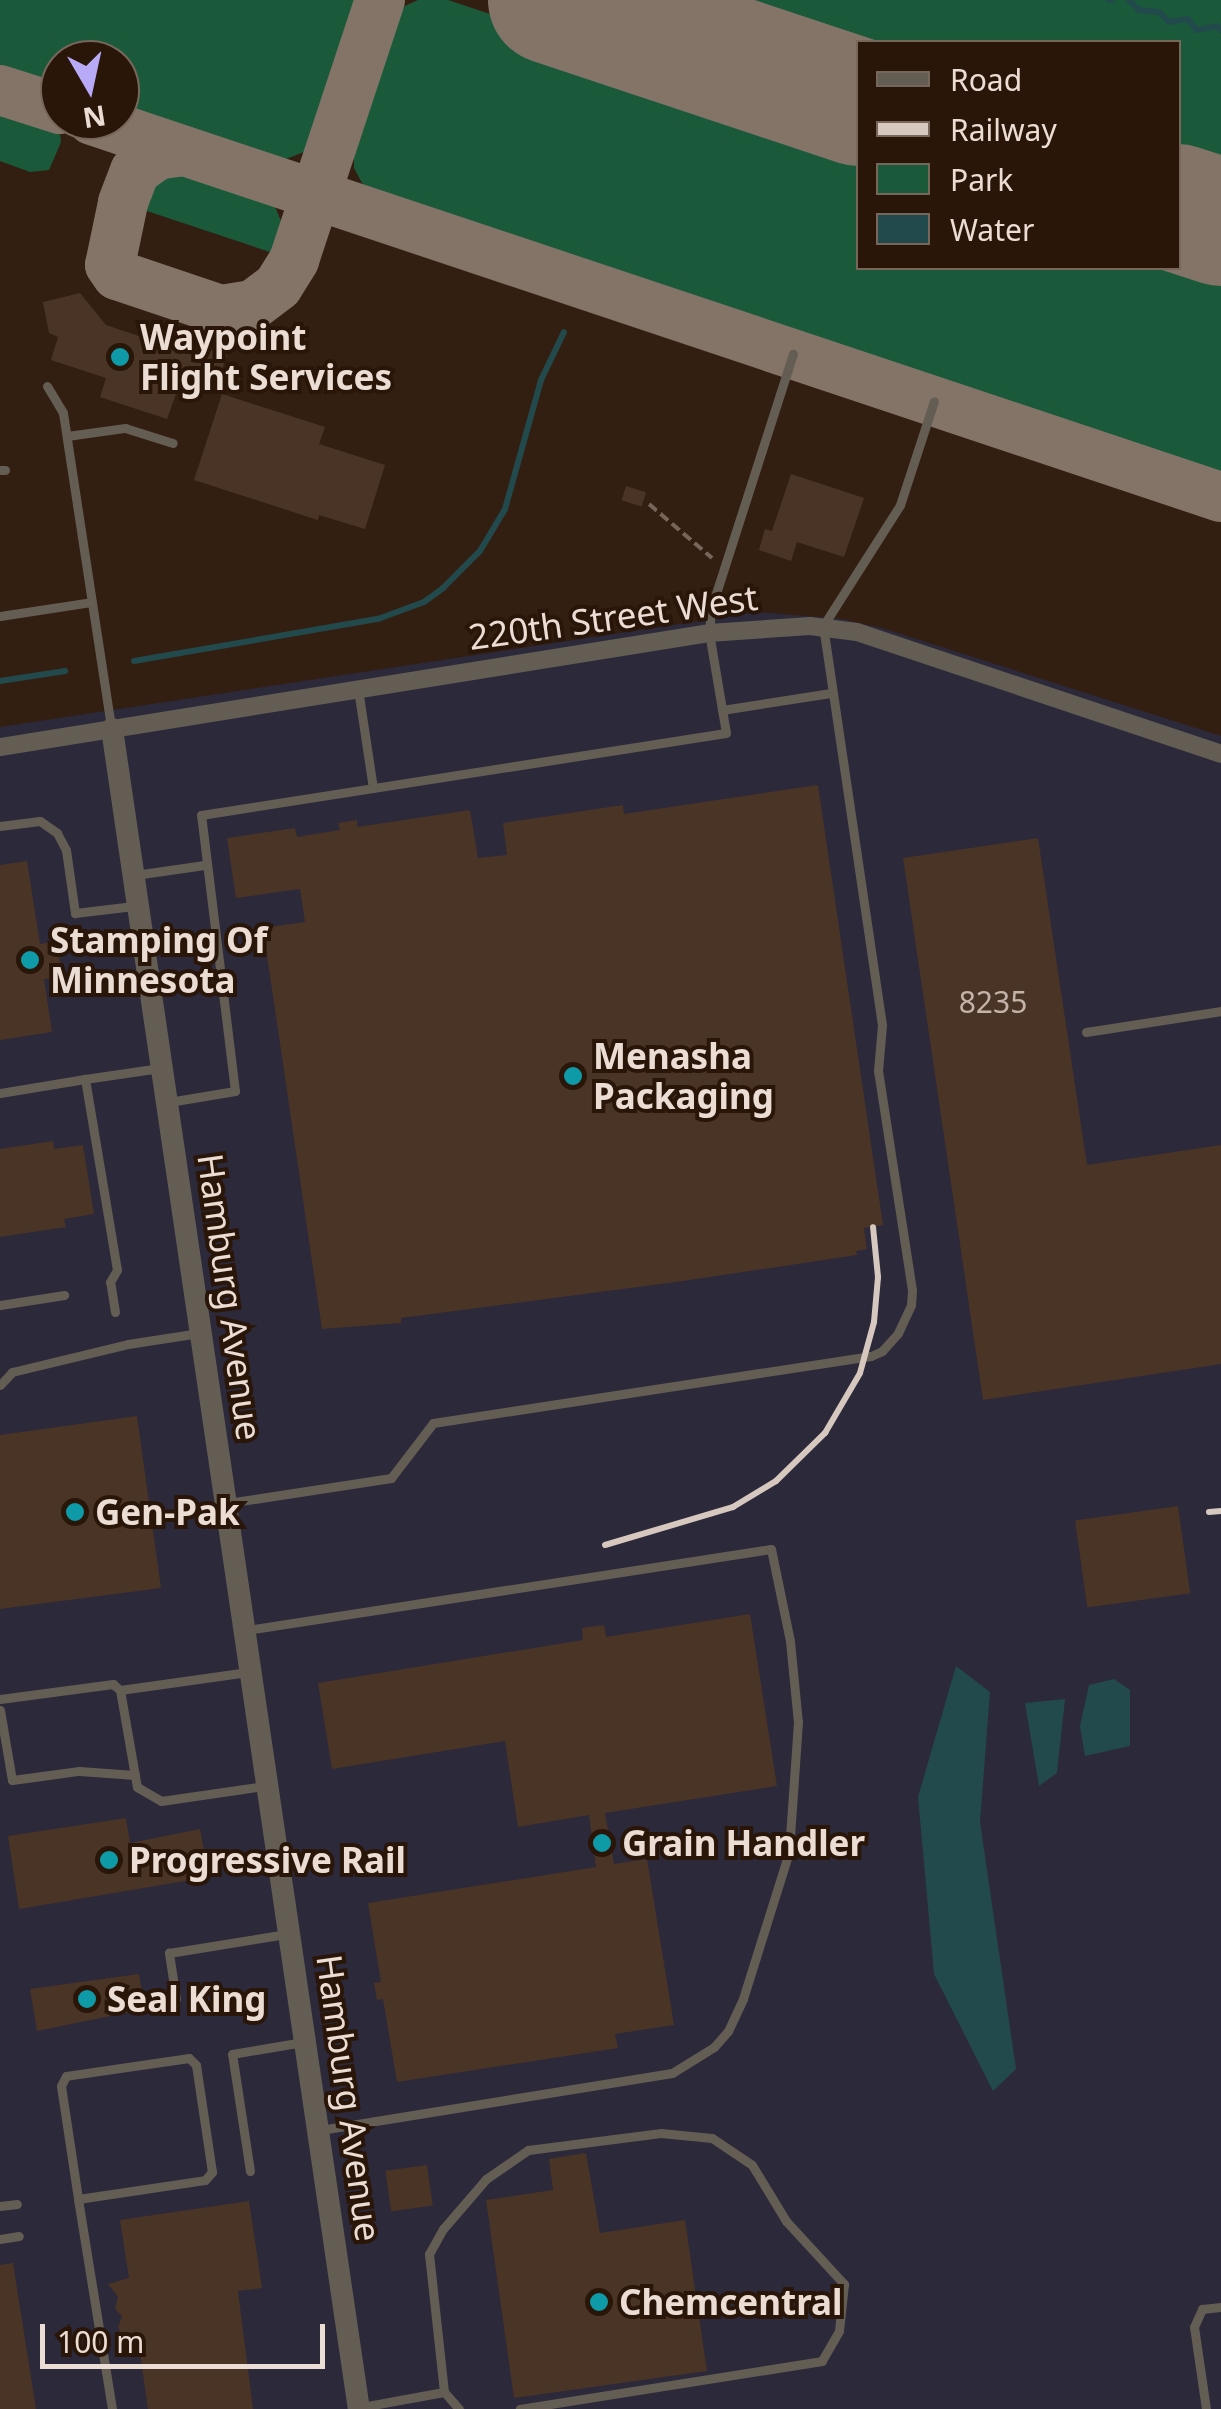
<!DOCTYPE html>
<html>
<head>
<meta charset="utf-8">
<style>
  body { margin:0 }
  #map { position:relative; width:1221px; height:2409px; overflow:hidden; background:#331f11; font-family:"Noto Sans",sans-serif }
  div>[style] { position:absolute }
  [style*='--x'] { left:calc(var(--x)*1px); top:calc(var(--y)*1px); width:calc(var(--w)*1px); rotate:calc(var(--a)*1deg) }
  .industrial>* { inset:0; background:#2c293a }
  .green>* { inset:0; background:#1a5a3b }
  .water>* { inset:0; background:#224a4c }
  .stream>* { height:6px; margin:-3px; padding:0 3px; transform-origin:3px; border-radius:3px; background:#224a4c }
  .taxiway>* { height:50px; margin:-25px; padding:0 25px; transform-origin:25px; border-radius:25px; background:#847468 }
  .runway>* { height:128px; margin:-64px; padding:0 64px; transform-origin:64px; border-radius:64px; background:#847468 }
  .building>* { inset:0; background:#4a3426; transform-origin:0 0 }
  .path>* { height:4px; margin-top:-2px; transform-origin:0; background:repeating-linear-gradient(90deg,#776559 0 10px,transparent 0 15px) }
  .service>* { height:9px; margin:-4.5px; padding:0 4.5px; transform-origin:4.5px; border-radius:4.5px; background:#635d53 }
  .minor>* { height:18px; margin:-9px; padding:0 9px; transform-origin:9px; border-radius:9px; background:#635d53 }
  .tertiary>* { height:22px; margin:-11px; padding:0 11px; transform-origin:11px; border-radius:11px; background:#635d53 }
  .rail>* { height:6px; margin:-3px; padding:0 3px; transform-origin:3px; border-radius:3px; background:#d6c8be }
  .dots>* { width:28px; height:28px; translate:-50% -50%; box-sizing:border-box; border:5px solid #291608; border-radius:50% }
  span { translate:-50% -50%; white-space:nowrap; text-align:center; line-height:1.15; -webkit-text-stroke:8px #291608; paint-order:stroke }
  .number-label { font-size:30px; color:#c3b3a8 }
  .number-label span { -webkit-text-stroke-width:0 }
  .poi-label { font-size:35px; color:#ebddd4; font-weight:700 }
  .left { translate:0 -50%; text-align:left }
  .street-label { font-size:35px; color:#ebddd4 }
  .legend { position:absolute; left:856px; top:40px; width:325px; height:230px; box-sizing:border-box; background:#291608; border:2px solid #77665a; margin:0; padding:12px 18px; list-style:none; font-size:30px; color:#ebddd4 }
  .legend li { display:flex; align-items:center; gap:20px; height:50px }
  .legend b { width:50px; border:2px solid #77665a }
  .north { position:absolute; left:40px; top:40px; width:100px; height:100px; box-sizing:border-box; background:#291608; border:2px solid #77665a; border-radius:50%; rotate:171deg; font-size:28px; font-weight:700; line-height:40px; text-align:center; color:#ebddd4 }
  .north::after { content:''; display:block; margin:auto; width:35px; height:45px; background:#b9aaf7; clip-path:polygon(50% 0,100% 100%,50% 72%,0 100%) }
  .scale { position:absolute; left:40px; top:2324px; width:285px; height:45px; box-sizing:border-box; border:5px solid #ebddd4; border-top:0; padding-left:12px; font-size:30px; line-height:35px; white-space:nowrap; color:#ebddd4; -webkit-text-stroke:8px #291608; paint-order:stroke }
</style>
</head>
<body>
<div id="map">
  <div class="industrial">
    <i style="clip-path:polygon(759px 612px,842px 619px,882px 628px,1221px 736px,1221px 2409px,0 2409px,0 727px)"></i>
  </div>
  <div class="green">
    <i style="clip-path:polygon(0 0,358px 0,358px 8px,315px 138px,304px 152px,286px 159px,264px 160px,120px 111px,120px 60px,60px 60px,60px 91px,0 71px)"></i>
    <i style="clip-path:polygon(418px 0,448px 0,858px 137px,858px 268px,1178px 268px,1179px 244px,1221px 258px,1221px 478px,380px 196px,362px 183px,354px 168px,354px 149px,396px 20px,405px 6px)"></i>
    <i style="clip-path:polygon(663px 0,1221px 0,1221px 187px,1179px 173px,1178px 42px,858px 42px,858px 66px)"></i>
    <i style="clip-path:polygon(0 109px,60px 133px,61px 142px,49px 170px,30px 172px,0 161px)"></i>
    <i style="clip-path:polygon(180px 170px,274px 204px,285px 231px,280px 248px,273px 253px,144px 210px,150px 181px)"></i>
  </div>
  <div class="water">
    <i style="clip-path:polygon(956px 1666px,990px 1692px,980px 1822px,1016px 2069px,993px 2091px,934px 1974px,918px 1797px)"></i>
    <i style="clip-path:polygon(1114px 1679px,1130px 1690px,1130px 1746px,1085px 1756px,1080px 1726px,1089px 1685px)"></i>
    <i style="clip-path:polygon(1065px 1699px,1057px 1773px,1039px 1786px,1025px 1703px)"></i>
  </div>
  <div class="stream">
    <i style="--x:1109;--y:0;--w:3;--a:0"></i>
    <i style="--x:1129;--y:0;--w:14;--a:45"></i>
    <i style="--x:1139;--y:10;--w:20;--a:6"></i>
    <i style="--x:1159;--y:12;--w:14;--a:45"></i>
    <i style="--x:1169;--y:22;--w:19;--a:-9"></i>
    <i style="--x:1188;--y:19;--w:14;--a:51"></i>
    <i style="--x:1197;--y:30;--w:20;--a:-11"></i>
    <i style="--x:1217;--y:26;--w:6;--a:45"></i>
    <i style="--x:134;--y:661;--w:248;--a:-9.8"></i>
    <i style="--x:378;--y:619;--w:49;--a:-20.3"></i>
    <i style="--x:424;--y:602;--w:24;--a:-36"></i>
    <i style="--x:443;--y:588;--w:52;--a:-45"></i>
    <i style="--x:480;--y:551;--w:49;--a:-59.2"></i>
    <i style="--x:505;--y:509;--w:134;--a:-74.4"></i>
    <i style="--x:541;--y:380;--w:53;--a:-64.4"></i>
    <i style="--x:0;--y:681;--w:66;--a:-8.7"></i>
  </div>
  <div class="taxiway">
    <i style="--x:0;--y:90;--w:63;--a:17.6"></i>
    <i style="--x:92;--y:120;--w:1190;--a:18.47"></i>
    <i style="--x:184;--y:151;--w:27;--a:172"></i>
    <i style="--x:157;--y:155;--w:27;--a:144"></i>
    <i style="--x:135;--y:171;--w:34;--a:111"></i>
    <i style="--x:123;--y:203;--w:63;--a:101.8"></i>
    <i style="--x:110;--y:265;--w:12;--a:55"></i>
    <i style="--x:117;--y:275;--w:110;--a:18.6"></i>
    <i style="--x:221;--y:310;--w:32;--a:-9"></i>
    <i style="--x:253;--y:305;--w:31;--a:-37"></i>
    <i style="--x:278;--y:286;--w:31;--a:-58"></i>
    <i style="--x:294;--y:260;--w:274;--a:-71.7"></i>
  </div>
  <div class="runway">
    <i style="--x:552;--y:0;--w:323;--a:18.4"></i>
    <i style="--x:1178;--y:208;--w:45;--a:18"></i>
  </div>
  <div class="building">
    <i style="clip-path:polygon(80px 293px,106px 325px,201px 357px,205px 348px,227px 355px,216px 387px,183px 374px,167px 419px,100px 397px,106px 378px,51px 360px,58px 337px,49px 333px,43px 302px)"></i>
    <i style="clip-path:polygon(222px 394px,325px 427px,319px 444px,385px 465px,365px 529px,319px 515px,318px 520px,194px 480px)"></i>
    <i style="clip-path:polygon(791px 474px,864px 498px,844px 557px,797px 542px,791px 561px,759px 550px,765px 529px,772px 531px)"></i>
    <i style="left:626px;top:486px;width:21px;height:15px;rotate:17deg"></i>
    <i style="clip-path:polygon(818px 785px,883px 1225px,864px 1228px,867px 1249px,856px 1251px,857px 1255px,676px 1282px,401px 1318px,401px 1323px,322px 1329px,263px 928px,305px 922px,300px 889px,236px 898px,227px 838px,295px 828px,297px 837px,340px 830px,338px 823px,357px 820px,357px 827px,470px 810px,478px 858px,507px 855px,503px 823px,623px 805px,624px 814px)"></i>
    <i style="clip-path:polygon(1038px 838px,1087px 1165px,1221px 1145px,1221px 1364px,983px 1400px,903px 858px)"></i>
    <i style="clip-path:polygon(27px 861px,40px 944px,57px 941px,62px 977px,44px 979px,52px 1032px,0 1040px,0 865px)"></i>
    <i style="clip-path:polygon(53px 1141px,54px 1149px,83px 1145px,94px 1214px,64px 1219px,66px 1227px,0 1237px,0 1149px)"></i>
    <i style="clip-path:polygon(137px 1416px,161px 1588px,0 1609px,0 1435px)"></i>
    <i style="left:1178px;top:1506px;width:88px;height:104px;rotate:82deg"></i>
    <i style="clip-path:polygon(750px 1614px,777px 1786px,605px 1813px,614px 1864px,647px 1859px,674px 2025px,615px 2034px,618px 2048px,397px 2082px,383px 1999px,377px 2000px,374px 1983px,381px 1982px,368px 1903px,596px 1867px,589px 1815px,518px 1827px,505px 1741px,332px 1769px,318px 1683px,583px 1640px,582px 1628px,604px 1625px,606px 1637px)"></i>
    <i style="clip-path:polygon(126px 1818px,130px 1843px,200px 1829px,209px 1877px,19px 1909px,8px 1836px)"></i>
    <i style="clip-path:polygon(139px 1974px,145px 2009px,37px 2031px,30px 1989px)"></i>
    <i style="clip-path:polygon(586px 2153px,600px 2233px,685px 2220px,707px 2371px,514px 2398px,486px 2200px,553px 2190px,549px 2159px)"></i>
    <i style="left:427px;top:2165px;width:41px;height:42px;rotate:82deg"></i>
    <i style="clip-path:polygon(249px 2201px,262px 2288px,238px 2291px,253px 2409px,148px 2409px,139px 2346px,127px 2347px,118px 2327px,122px 2316px,115px 2309px,118px 2297px,108px 2284px,129px 2278px,120px 2220px)"></i>
    <i style="clip-path:polygon(13px 2263px,36px 2409px,0 2409px,0 2265px)"></i>
  </div>
  <div class="path">
    <i style="--x:649;--y:504;--w:83;--a:40.6"></i>
  </div>
  <div class="service">
    <i style="--x:47;--y:386;--w:31;--a:59"></i>
    <i style="--x:63;--y:413;--w:318;--a:81.3"></i>
    <i style="--x:67;--y:436;--w:59;--a:-7.9"></i>
    <i style="--x:125;--y:428;--w:50;--a:17.4"></i>
    <i style="--x:0;--y:470;--w:5;--a:0"></i>
    <i style="--x:0;--y:616;--w:92;--a:-8.7"></i>
    <i style="--x:358;--y:689;--w:100;--a:81.4"></i>
    <i style="--x:722;--y:710;--w:110;--a:-8.9"></i>
    <i style="--x:0;--y:826;--w:40;--a:-7.1"></i>
    <i style="--x:40;--y:821;--w:21;--a:35"></i>
    <i style="--x:57;--y:833;--w:19;--a:62"></i>
    <i style="--x:66;--y:850;--w:64;--a:81.9"></i>
    <i style="--x:75;--y:913;--w:59;--a:-6.8"></i>
    <i style="--x:135;--y:875;--w:70;--a:-8.2"></i>
    <i style="--x:1086;--y:1032;--w:137;--a:-8.8"></i>
    <i style="--x:0;--y:1093;--w:86;--a:-9.4"></i>
    <i style="--x:169;--y:1102;--w:67;--a:-9.5"></i>
    <i style="--x:235;--y:1091;--w:278;--a:-97"></i>
    <i style="--x:201;--y:815;--w:531;--a:-8.88"></i>
    <i style="--x:726;--y:733;--w:101;--a:-99.6"></i>
    <i style="--x:709;--y:633;--w:24;--a:-85"></i>
    <i style="--x:711;--y:609;--w:268;--a:-72.2"></i>
    <i style="--x:0;--y:1305;--w:65;--a:-8.9"></i>
    <i style="--x:115;--y:1312;--w:30;--a:-99"></i>
    <i style="--x:110;--y:1282;--w:14;--a:-60"></i>
    <i style="--x:117;--y:1270;--w:194;--a:-99.5"></i>
    <i style="--x:85;--y:1079;--w:76;--a:-8.3"></i>
    <i style="--x:0;--y:1385;--w:18;--a:-47"></i>
    <i style="--x:12;--y:1372;--w:119;--a:-13.6"></i>
    <i style="--x:128;--y:1344;--w:72;--a:-8.8"></i>
    <i style="--x:228;--y:1503;--w:165;--a:-8.7"></i>
    <i style="--x:391;--y:1478;--w:69;--a:-52.6"></i>
    <i style="--x:433;--y:1423;--w:443;--a:-8.7"></i>
    <i style="--x:871;--y:1356;--w:12;--a:-24"></i>
    <i style="--x:882;--y:1351;--w:24;--a:-48"></i>
    <i style="--x:898;--y:1333;--w:31;--a:-65"></i>
    <i style="--x:911;--y:1305;--w:15;--a:-86"></i>
    <i style="--x:912;--y:1290;--w:222;--a:-98.8"></i>
    <i style="--x:878;--y:1071;--w:46;--a:-85"></i>
    <i style="--x:882;--y:1025;--w:403;--a:-98.4"></i>
    <i style="--x:823;--y:626;--w:143;--a:-57.5"></i>
    <i style="--x:900;--y:505;--w:109;--a:-71.9"></i>
    <i style="--x:247;--y:1630;--w:530;--a:-8.79"></i>
    <i style="--x:771;--y:1549;--w:94;--a:78.3"></i>
    <i style="--x:790;--y:1641;--w:81;--a:84.4"></i>
    <i style="--x:798;--y:1722;--w:130;--a:94"></i>
    <i style="--x:789;--y:1852;--w:154;--a:107.4"></i>
    <i style="--x:743;--y:1999;--w:35;--a:115"></i>
    <i style="--x:728;--y:2031;--w:21;--a:131"></i>
    <i style="--x:714;--y:2047;--w:49;--a:148.2"></i>
    <i style="--x:672;--y:2073;--w:358;--a:170.8"></i>
    <i style="--x:248;--y:1672;--w:129;--a:172"></i>
    <i style="--x:120;--y:1690;--w:98;--a:80.1"></i>
    <i style="--x:137;--y:1787;--w:28;--a:30"></i>
    <i style="--x:161;--y:1801;--w:104;--a:-8.3"></i>
    <i style="--x:0;--y:1699;--w:114;--a:-7.6"></i>
    <i style="--x:113;--y:1684;--w:9;--a:41"></i>
    <i style="--x:0;--y:1710;--w:71;--a:80.3"></i>
    <i style="--x:12;--y:1780;--w:68;--a:-7.7"></i>
    <i style="--x:79;--y:1771;--w:56;--a:4.1"></i>
    <i style="--x:176;--y:1999;--w:47;--a:-98.7"></i>
    <i style="--x:169;--y:1953;--w:119;--a:-9.2"></i>
    <i style="--x:250;--y:2171;--w:118;--a:-98.7"></i>
    <i style="--x:232;--y:2054;--w:72;--a:-9.6"></i>
    <i style="--x:78;--y:2199;--w:128;--a:-8.5"></i>
    <i style="--x:205;--y:2180;--w:11;--a:-49"></i>
    <i style="--x:212;--y:2172;--w:108;--a:-98.5"></i>
    <i style="--x:196;--y:2065;--w:10;--a:-135"></i>
    <i style="--x:189;--y:2058;--w:124;--a:171.7"></i>
    <i style="--x:66;--y:2076;--w:11;--a:117"></i>
    <i style="--x:61;--y:2086;--w:114;--a:81.4"></i>
    <i style="--x:78;--y:2199;--w:213;--a:80.8"></i>
    <i style="--x:0;--y:2206;--w:17;--a:-7"></i>
    <i style="--x:0;--y:2239;--w:19;--a:-9"></i>
    <i style="--x:362;--y:2407;--w:83;--a:-10.4"></i>
    <i style="--x:459;--y:2409;--w:23;--a:-131"></i>
    <i style="--x:444;--y:2392;--w:139;--a:-96.2"></i>
    <i style="--x:429;--y:2254;--w:29;--a:-61"></i>
    <i style="--x:443;--y:2229;--w:66;--a:-49.3"></i>
    <i style="--x:486;--y:2179;--w:51;--a:-34.6"></i>
    <i style="--x:528;--y:2150;--w:134;--a:-7.3"></i>
    <i style="--x:661;--y:2133;--w:51;--a:5.6"></i>
    <i style="--x:712;--y:2138;--w:48;--a:34"></i>
    <i style="--x:752;--y:2165;--w:66;--a:58.7"></i>
    <i style="--x:786;--y:2221;--w:86;--a:47.4"></i>
    <i style="--x:844;--y:2284;--w:47;--a:96.1"></i>
    <i style="--x:839;--y:2331;--w:34;--a:120"></i>
    <i style="--x:822;--y:2361;--w:306;--a:171"></i>
    <i style="--x:1206;--y:2409;--w:83;--a:-98.3"></i>
    <i style="--x:1194;--y:2327;--w:20;--a:-66"></i>
    <i style="--x:1202;--y:2309;--w:19;--a:-6"></i>
  </div>
  <div class="minor">
    <i style="--x:0;--y:747;--w:718;--a:-9.13"></i>
    <i style="--x:709;--y:633;--w:101;--a:-4"></i>
    <i style="--x:810;--y:626;--w:47;--a:7.3"></i>
    <i style="--x:857;--y:632;--w:384;--a:18.5"></i>
  </div>
  <div class="tertiary">
    <i style="--x:112;--y:729;--w:1698;--a:81.64"></i>
  </div>
  <div class="rail">
    <i style="--x:1209;--y:1512;--w:12;--a:-5"></i>
    <i style="--x:605;--y:1545;--w:134;--a:-16.5"></i>
    <i style="--x:733;--y:1507;--w:50;--a:-31.2"></i>
    <i style="--x:776;--y:1481;--w:69;--a:-44.4"></i>
    <i style="--x:825;--y:1433;--w:69;--a:-59.7"></i>
    <i style="--x:860;--y:1373;--w:53;--a:-74.6"></i>
    <i style="--x:874;--y:1322;--w:45;--a:-84.9"></i>
    <i style="--x:878;--y:1277;--w:50;--a:-95.7"></i>
  </div>
  <div class="dots">
    <i style="left:120px;top:357px;background:#0f9aa8"></i>
    <i style="left:30px;top:960px;background:#0f9aa8"></i>
    <i style="left:573px;top:1076px;background:#0f9aa8"></i>
    <i style="left:75px;top:1512px;background:#0f9aa8"></i>
    <i style="left:602px;top:1843px;background:#0f9aa8"></i>
    <i style="left:109px;top:1860px;background:#0f9aa8"></i>
    <i style="left:87px;top:1999px;background:#0f9aa8"></i>
    <i style="left:599px;top:2302px;background:#0f9aa8"></i>
  </div>
  <div class="number-label">
    <span style="left:993px;top:1002px">8235</span>
  </div>
  <div class="poi-label">
    <span class="left" style="left:140px;top:357px">Waypoint<br>Flight Services</span>
    <span class="left" style="left:50px;top:960px">Stamping Of<br>Minnesota</span>
    <span class="left" style="left:593px;top:1076px">Menasha<br>Packaging</span>
    <span class="left" style="left:95px;top:1512px">Gen-Pak</span>
    <span class="left" style="left:622px;top:1843px">Grain Handler</span>
    <span class="left" style="left:129px;top:1860px">Progressive Rail</span>
    <span class="left" style="left:107px;top:1999px">Seal King</span>
    <span class="left" style="left:619px;top:2302px">Chemcentral</span>
  </div>
  <div class="street-label">
    <span style="left:613px;top:617px;rotate:-8deg">220th Street West</span>
    <span style="left:230px;top:1297px;rotate:82deg">Hamburg Avenue</span>
    <span style="left:349px;top:2098px;rotate:82deg">Hamburg Avenue</span>
  </div>
  <ul class="legend">
  <li><b style="height:12px;background:#635d53"></b>Road</li>
  <li><b style="height:12px;background:#d6c8be"></b>Railway</li>
  <li><b style="height:28px;background:#1a5a3b"></b>Park</li>
  <li><b style="height:28px;background:#224a4c"></b>Water</li>
  </ul>
  <div class="north">N</div>
  <div class="scale">100 m</div>
</div>
</body>
</html>
